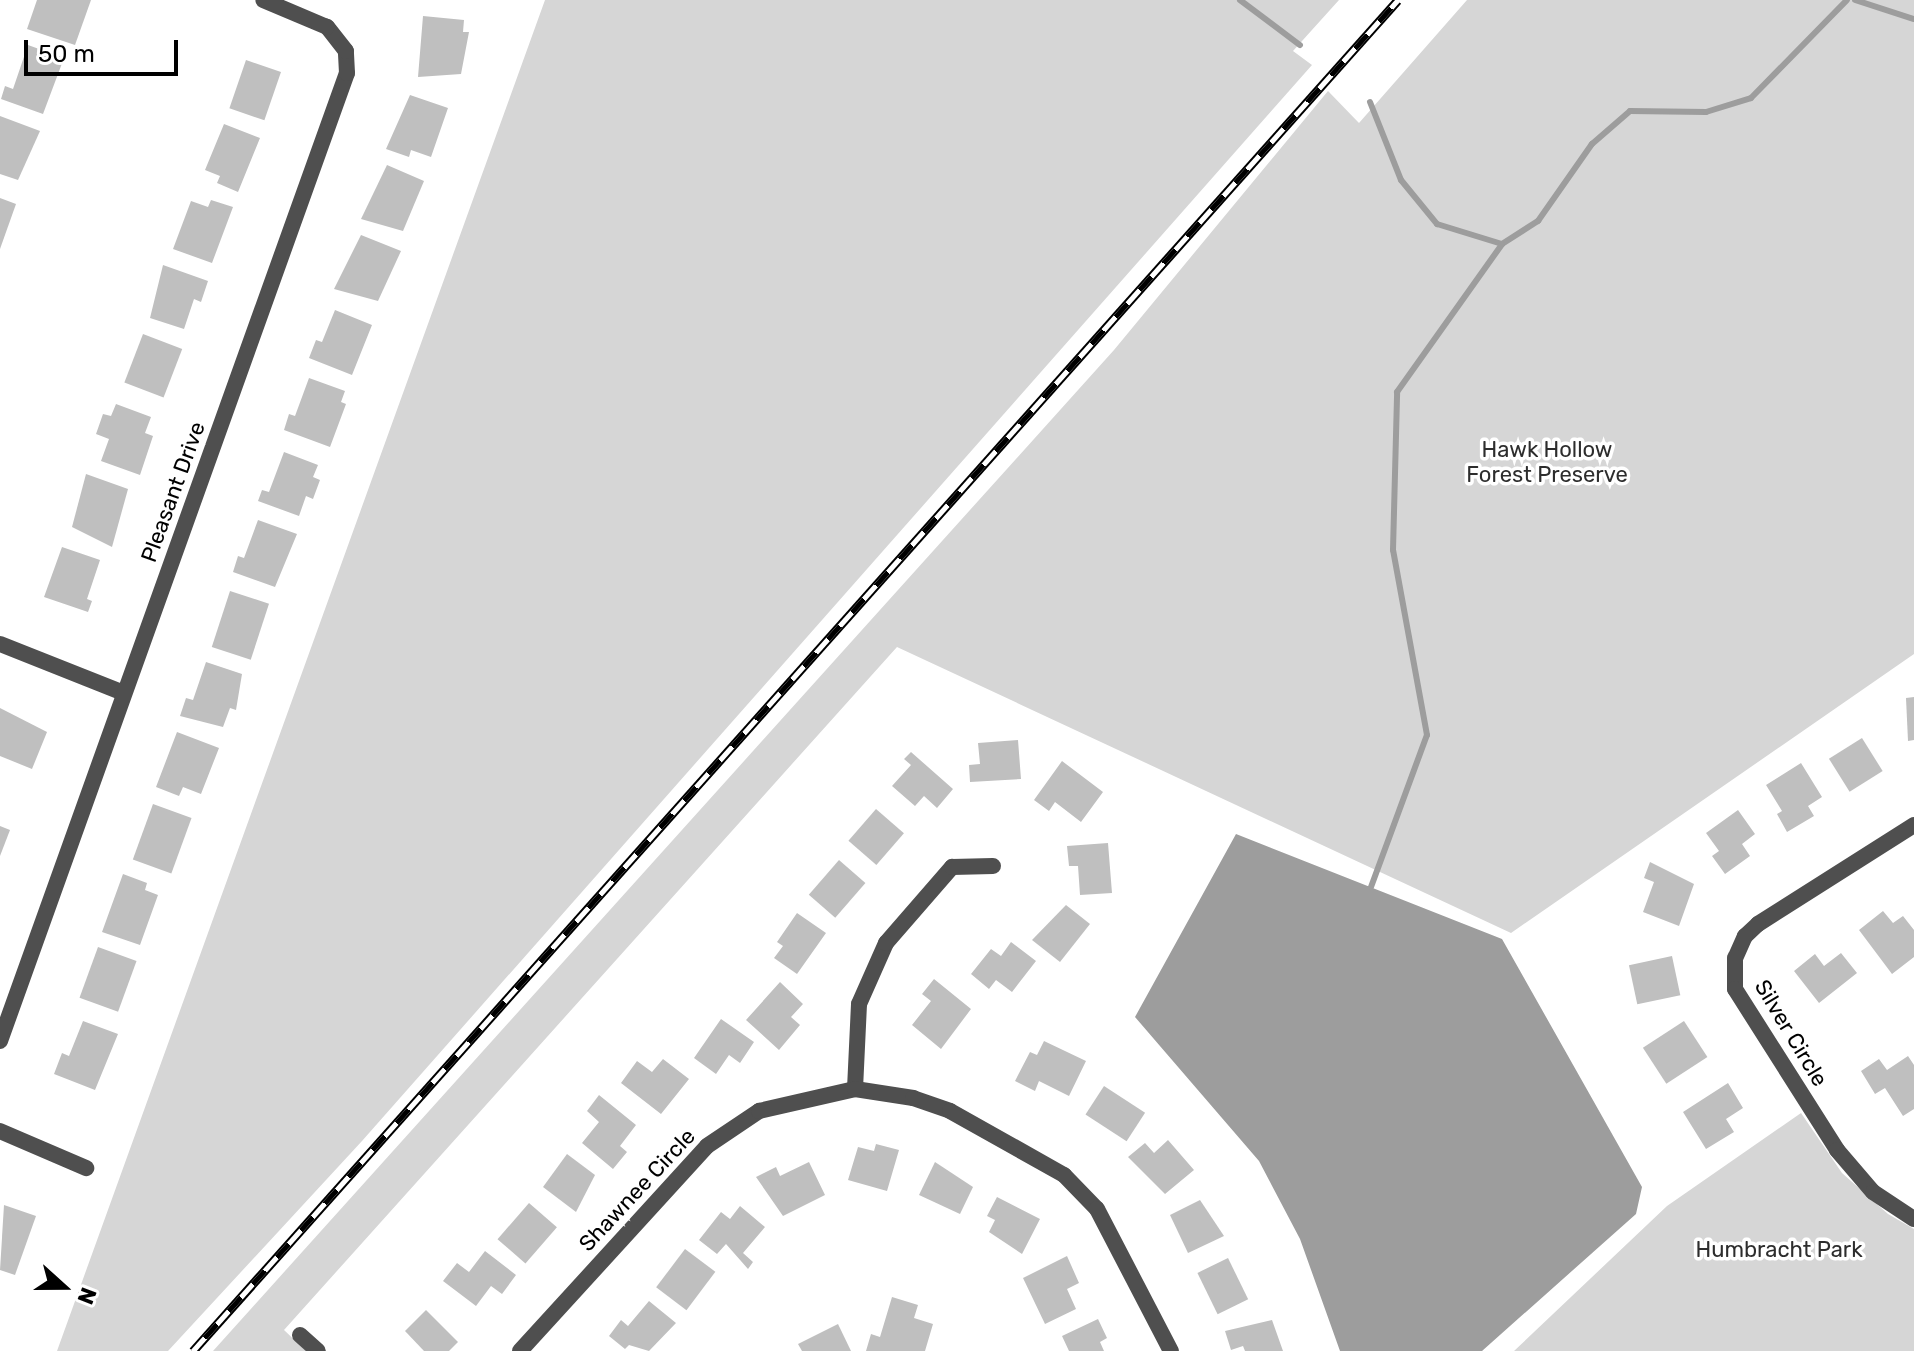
<!DOCTYPE html>
<html>
<head>
<meta charset="utf-8">
<style>
  body { margin:0 }
  #map { position:relative; width:1914px; height:1351px; overflow:hidden; background:#fff; font-family:Rubik,sans-serif }
  div>[style] { position:absolute }
  [style*='--x'] { left:calc(var(--x)*1px); top:calc(var(--y)*1px); width:calc(var(--w)*1px); rotate:calc(var(--a)*1deg) }
  .green>* { inset:0; background:#d6d6d6 }
  .water>* { inset:0; background:#9d9d9d }
  .stream>* { height:6px; margin:-3px; padding:0 3px; transform-origin:3px; border-radius:3px; background:#9d9d9d }
  .building>* { inset:0; background:#bfbfbf; transform-origin:0 0 }
  .street>* { height:16px; margin:-8px; padding:0 8px; transform-origin:8px; border-radius:8px; background:#4f4f4f }
  .rail>* { height:9px; margin-top:-4.5px; transform-origin:0; background:repeating-linear-gradient(90deg,#fff 0 18px,#000 0 36px); box-sizing:border-box; border-block:2px solid #000 }
  span { translate:-50% -50%; white-space:nowrap; text-align:center; line-height:1.15; -webkit-text-stroke:7px #fff; paint-order:stroke }
  .park-label { font-size:22px; color:#2d2d2d }
  .street-label { font-size:22px; color:#000 }
  .north { position:absolute; left:24px; top:1247px; width:80px; height:80px; -webkit-text-stroke:6px #fff; paint-order:stroke; rotate:111deg; font-size:22px; font-weight:700; line-height:32px; text-align:center; color:#000 }
  .north::after { content:''; display:block; margin:auto; width:28px; height:36px; background:#000; clip-path:polygon(50% 0,100% 100%,50% 72%,0 100%) }
  .scale { position:absolute; left:24px; top:40px; width:154px; height:36px; box-sizing:border-box; border:4px solid #000; border-top:0; padding-left:10px; font-size:24px; line-height:28px; white-space:nowrap; color:#000; -webkit-text-stroke:6px #fff; paint-order:stroke }
</style>
</head>
<body>
<div id="map">
  <div class="green">
    <i style="clip-path:polygon(545px 0,1339px 0,1293px 51px,1312px 65px,362px 1141px,168px 1351px,57px 1351px)"></i>
    <i style="clip-path:polygon(1467px 0,1914px 0,1914px 654px,1511px 933px,897px 647px,284px 1330px,306px 1351px,213px 1351px,1114px 350px,1328px 91px,1359px 123px)"></i>
    <i style="clip-path:polygon(1801px 1113px,1842px 1173px,1888px 1214px,1914px 1229px,1914px 1351px,1514px 1351px,1667px 1206px)"></i>
  </div>
  <div class="water">
    <i style="clip-path:polygon(1236px 834px,1502px 939px,1642px 1187px,1636px 1214px,1482px 1351px,1340px 1351px,1300px 1239px,1259px 1161px,1135px 1017px)"></i>
  </div>
  <div class="stream">
    <i style="--x:1240;--y:0;--w:75;--a:36.9"></i>
    <i style="--x:1855;--y:0;--w:62;--a:17.9"></i>
    <i style="--x:1370;--y:102;--w:84;--a:68.3"></i>
    <i style="--x:1401;--y:180;--w:57;--a:50.7"></i>
    <i style="--x:1437;--y:224;--w:68;--a:17.1"></i>
    <i style="--x:1502;--y:244;--w:43;--a:-32.6"></i>
    <i style="--x:1538;--y:221;--w:94;--a:-55"></i>
    <i style="--x:1592;--y:144;--w:50;--a:-41"></i>
    <i style="--x:1630;--y:111;--w:76;--a:0.8"></i>
    <i style="--x:1706;--y:112;--w:47;--a:-17.3"></i>
    <i style="--x:1751;--y:98;--w:137;--a:-45.6"></i>
    <i style="--x:1371;--y:887;--w:162;--a:-69.8"></i>
    <i style="--x:1427;--y:735;--w:188;--a:-100.4"></i>
    <i style="--x:1393;--y:550;--w:158;--a:-88.5"></i>
    <i style="--x:1397;--y:392;--w:181;--a:-54.6"></i>
  </div>
  <div class="building">
    <i style="clip-path:polygon(37px 0,91px 0,75px 45px,27px 29px)"></i>
    <i style="clip-path:polygon(423px 16px,464px 20px,463px 32px,469px 32px,461px 74px,418px 77px)"></i>
    <i style="clip-path:polygon(28px 45px,64px 58px,43px 114px,1px 99px,5px 86px,13px 89px)"></i>
    <i style="left:246px;top:60px;width:37px;height:51px;rotate:19deg"></i>
    <i style="clip-path:polygon(410px 95px,448px 108px,431px 157px,411px 150px,409px 157px,386px 149px)"></i>
    <i style="clip-path:polygon(0 116px,40px 131px,18px 180px,0 174px)"></i>
    <i style="clip-path:polygon(224px 124px,260px 138px,238px 192px,217px 183px,220px 176px,205px 170px)"></i>
    <i style="clip-path:polygon(387px 165px,424px 181px,403px 231px,361px 219px)"></i>
    <i style="clip-path:polygon(0 198px,16px 204px,0 249px)"></i>
    <i style="clip-path:polygon(211px 200px,233px 207px,212px 263px,173px 249px,191px 201px,208px 207px)"></i>
    <i style="clip-path:polygon(361px 235px,401px 251px,378px 301px,334px 289px)"></i>
    <i style="clip-path:polygon(163px 265px,208px 281px,201px 302px,194px 299px,184px 329px,150px 318px)"></i>
    <i style="clip-path:polygon(335px 310px,372px 325px,352px 375px,309px 358px,316px 340px,322px 342px)"></i>
    <i style="left:143px;top:334px;width:42px;height:52px;rotate:21deg"></i>
    <i style="clip-path:polygon(309px 378px,345px 391px,341px 402px,346px 404px,330px 447px,284px 430px,289px 414px,295px 416px)"></i>
    <i style="clip-path:polygon(116px 404px,151px 417px,145px 433px,153px 436px,140px 475px,101px 461px,109px 439px,96px 434px,103px 414px,111px 416px)"></i>
    <i style="clip-path:polygon(284px 452px,318px 465px,313px 477px,320px 480px,313px 499px,306px 496px,299px 516px,258px 501px,262px 490px,269px 492px)"></i>
    <i style="clip-path:polygon(86px 474px,128px 489px,112px 547px,72px 527px)"></i>
    <i style="clip-path:polygon(258px 520px,297px 534px,275px 587px,233px 572px,238px 556px,244px 558px)"></i>
    <i style="clip-path:polygon(62px 547px,100px 560px,87px 599px,92px 601px,88px 612px,44px 597px)"></i>
    <i style="left:230px;top:591px;width:41px;height:59px;rotate:18deg"></i>
    <i style="clip-path:polygon(206px 662px,242px 674px,236px 710px,230px 708px,223px 727px,180px 716px,186px 698px,193px 700px)"></i>
    <i style="clip-path:polygon(1914px 697px,1914px 740px,1908px 741px,1906px 698px)"></i>
    <i style="clip-path:polygon(0 708px,47px 732px,32px 769px,0 756px)"></i>
    <i style="clip-path:polygon(177px 732px,219px 748px,201px 794px,183px 787px,179px 796px,156px 787px)"></i>
    <i style="left:1862px;top:738px;width:39px;height:39px;rotate:58deg"></i>
    <i style="clip-path:polygon(1018px 740px,1021px 779px,970px 782px,969px 765px,980px 764px,978px 743px)"></i>
    <i style="clip-path:polygon(911px 752px,953px 789px,937px 808px,924px 796px,915px 806px,892px 786px,911px 765px,904px 759px)"></i>
    <i style="clip-path:polygon(1062px 761px,1103px 792px,1081px 822px,1055px 802px,1049px 811px,1034px 800px)"></i>
    <i style="clip-path:polygon(1801px 763px,1822px 797px,1808px 806px,1814px 816px,1787px 832px,1777px 814px,1782px 811px,1766px 785px)"></i>
    <i style="left:153px;top:804px;width:41px;height:59px;rotate:20deg"></i>
    <i style="left:876px;top:809px;width:37px;height:42px;rotate:41deg"></i>
    <i style="clip-path:polygon(1738px 810px,1755px 834px,1742px 844px,1750px 856px,1725px 874px,1712px 856px,1719px 851px,1706px 833px)"></i>
    <i style="clip-path:polygon(0 826px,10px 830px,0 856px)"></i>
    <i style="clip-path:polygon(1108px 843px,1112px 893px,1080px 895px,1078px 866px,1069px 866px,1067px 846px)"></i>
    <i style="left:839px;top:860px;width:35px;height:46px;rotate:41deg"></i>
    <i style="clip-path:polygon(1650px 862px,1694px 884px,1679px 926px,1643px 912px,1654px 882px,1644px 878px)"></i>
    <i style="clip-path:polygon(123px 874px,147px 883px,145px 890px,158px 895px,140px 945px,102px 932px)"></i>
    <i style="clip-path:polygon(1066px 905px,1090px 924px,1060px 962px,1032px 940px)"></i>
    <i style="clip-path:polygon(1883px 911px,1893px 923px,1903px 916px,1914px 930px,1914px 957px,1892px 974px,1859px 930px)"></i>
    <i style="clip-path:polygon(797px 913px,826px 933px,797px 974px,774px 958px,783px 946px,777px 942px)"></i>
    <i style="clip-path:polygon(1011px 942px,1036px 961px,1012px 992px,996px 980px,989px 989px,971px 974px,991px 949px,1001px 956px)"></i>
    <i style="left:98px;top:947px;width:41px;height:54px;rotate:20deg"></i>
    <i style="clip-path:polygon(1841px 953px,1857px 973px,1819px 1003px,1794px 971px,1815px 954px,1824px 966px)"></i>
    <i style="left:1672px;top:956px;width:40px;height:44px;rotate:78deg"></i>
    <i style="clip-path:polygon(934px 979px,971px 1009px,941px 1049px,912px 1025px,931px 1001px,922px 994px)"></i>
    <i style="clip-path:polygon(780px 982px,803px 1004px,791px 1017px,800px 1025px,779px 1050px,746px 1020px)"></i>
    <i style="clip-path:polygon(721px 1019px,754px 1042px,740px 1063px,729px 1055px,716px 1074px,694px 1058px)"></i>
    <i style="clip-path:polygon(83px 1021px,118px 1034px,95px 1090px,54px 1074px,62px 1053px,69px 1056px)"></i>
    <i style="left:1684px;top:1021px;width:43px;height:49px;rotate:57deg"></i>
    <i style="clip-path:polygon(1044px 1041px,1086px 1061px,1069px 1096px,1039px 1081px,1035px 1091px,1015px 1081px,1030px 1052px,1037px 1055px)"></i>
    <i style="clip-path:polygon(1908px 1056px,1914px 1065px,1914px 1109px,1903px 1116px,1885px 1088px,1875px 1094px,1861px 1071px,1879px 1059px,1887px 1070px)"></i>
    <i style="clip-path:polygon(663px 1059px,689px 1079px,661px 1114px,621px 1083px,637px 1061px,652px 1072px)"></i>
    <i style="clip-path:polygon(1728px 1083px,1743px 1108px,1726px 1119px,1734px 1132px,1706px 1149px,1683px 1112px)"></i>
    <i style="left:1104px;top:1086px;width:49px;height:34px;rotate:33deg"></i>
    <i style="clip-path:polygon(599px 1095px,636px 1125px,620px 1146px,627px 1152px,613px 1169px,582px 1143px,599px 1122px,587px 1111px)"></i>
    <i style="clip-path:polygon(1168px 1140px,1194px 1170px,1165px 1194px,1128px 1157px,1145px 1143px,1154px 1153px)"></i>
    <i style="clip-path:polygon(876px 1144px,899px 1150px,887px 1191px,848px 1180px,858px 1147px,874px 1151px)"></i>
    <i style="clip-path:polygon(567px 1154px,595px 1175px,576px 1212px,543px 1187px)"></i>
    <i style="clip-path:polygon(809px 1162px,825px 1195px,783px 1216px,756px 1177px,776px 1167px,780px 1176px)"></i>
    <i style="clip-path:polygon(935px 1162px,973px 1187px,960px 1214px,919px 1195px)"></i>
    <i style="clip-path:polygon(997px 1197px,1040px 1219px,1022px 1254px,989px 1232px,995px 1220px,987px 1216px)"></i>
    <i style="clip-path:polygon(1200px 1200px,1224px 1236px,1188px 1253px,1170px 1215px)"></i>
    <i style="left:529px;top:1203px;width:37px;height:48px;rotate:41deg"></i>
    <i style="clip-path:polygon(4px 1205px,36px 1216px,15px 1275px,0 1270px)"></i>
    <i style="clip-path:polygon(740px 1206px,765px 1227px,743px 1253px,753px 1262px,748px 1269px,726px 1244px,717px 1254px,699px 1240px,721px 1212px,730px 1219px)"></i>
    <i style="left:685px;top:1249px;width:38px;height:48px;rotate:37deg"></i>
    <i style="clip-path:polygon(485px 1251px,516px 1275px,502px 1294px,491px 1286px,476px 1306px,443px 1281px,457px 1263px,469px 1272px)"></i>
    <i style="clip-path:polygon(1067px 1256px,1079px 1283px,1067px 1289px,1076px 1309px,1045px 1324px,1023px 1278px)"></i>
    <i style="left:1228px;top:1258px;width:46px;height:34px;rotate:64deg"></i>
    <i style="clip-path:polygon(892px 1297px,918px 1305px,914px 1318px,933px 1324px,925px 1351px,866px 1351px,871px 1334px,880px 1337px)"></i>
    <i style="clip-path:polygon(649px 1301px,676px 1323px,649px 1351px,629px 1345px,625px 1349px,609px 1336px,621px 1320px,628px 1326px)"></i>
    <i style="clip-path:polygon(426px 1310px,458px 1342px,449px 1351px,424px 1351px,405px 1331px)"></i>
    <i style="clip-path:polygon(1098px 1319px,1107px 1338px,1100px 1342px,1104px 1351px,1069px 1351px,1062px 1336px)"></i>
    <i style="clip-path:polygon(1272px 1320px,1283px 1351px,1245px 1351px,1243px 1346px,1231px 1350px,1225px 1331px)"></i>
    <i style="clip-path:polygon(838px 1324px,851px 1351px,802px 1351px,798px 1344px)"></i>
  </div>
  <div class="street">
    <i style="--x:0;--y:644;--w:133;--a:21.6"></i>
    <i style="--x:1914;--y:825;--w:185;--a:147.6"></i>
    <i style="--x:1758;--y:924;--w:18;--a:137"></i>
    <i style="--x:1745;--y:936;--w:24;--a:114"></i>
    <i style="--x:1735;--y:958;--w:31;--a:90"></i>
    <i style="--x:1735;--y:989;--w:191;--a:57.6"></i>
    <i style="--x:1837;--y:1150;--w:55;--a:49.4"></i>
    <i style="--x:1873;--y:1192;--w:49;--a:33.4"></i>
    <i style="--x:0;--y:1041;--w:1028;--a:-70.28"></i>
    <i style="--x:347;--y:73;--w:22;--a:-93"></i>
    <i style="--x:346;--y:51;--w:31;--a:-128"></i>
    <i style="--x:327;--y:27;--w:69;--a:-157.1"></i>
    <i style="--x:855;--y:1089;--w:85;--a:-87.3"></i>
    <i style="--x:859;--y:1004;--w:67;--a:-66.1"></i>
    <i style="--x:886;--y:943;--w:101;--a:-49"></i>
    <i style="--x:952;--y:867;--w:41;--a:-1.4"></i>
    <i style="--x:0;--y:1131;--w:94;--a:23.3"></i>
    <i style="--x:300;--y:1335;--w:24;--a:42"></i>
    <i style="--x:520;--y:1351;--w:277;--a:-47.6"></i>
    <i style="--x:707;--y:1146;--w:63;--a:-33.9"></i>
    <i style="--x:759;--y:1111;--w:98;--a:-12.9"></i>
    <i style="--x:855;--y:1089;--w:59;--a:8.8"></i>
    <i style="--x:913;--y:1098;--w:39;--a:19"></i>
    <i style="--x:950;--y:1111;--w:131;--a:29.3"></i>
    <i style="--x:1064;--y:1175;--w:47;--a:45.9"></i>
    <i style="--x:1097;--y:1209;--w:160;--a:62.5"></i>
  </div>
  <div class="rail">
    <i style="--x:193;--y:1351;--w:1810;--a:-48.27"></i>
  </div>
  <div class="park-label">
    <span style="left:1547px;top:462px">Hawk Hollow<br>Forest Preserve</span>
    <span style="left:1779px;top:1250px">Humbracht Park</span>
  </div>
  <div class="street-label">
    <span style="left:173px;top:492px;rotate:-70deg">Pleasant Drive</span>
    <span style="left:1791px;top:1033px;rotate:59deg">Silver Circle</span>
    <span style="left:637px;top:1190px;rotate:-47deg">Shawnee Circle</span>
  </div>
  <div class="north">N</div>
  <div class="scale">50 m</div>
</div>
</body>
</html>
